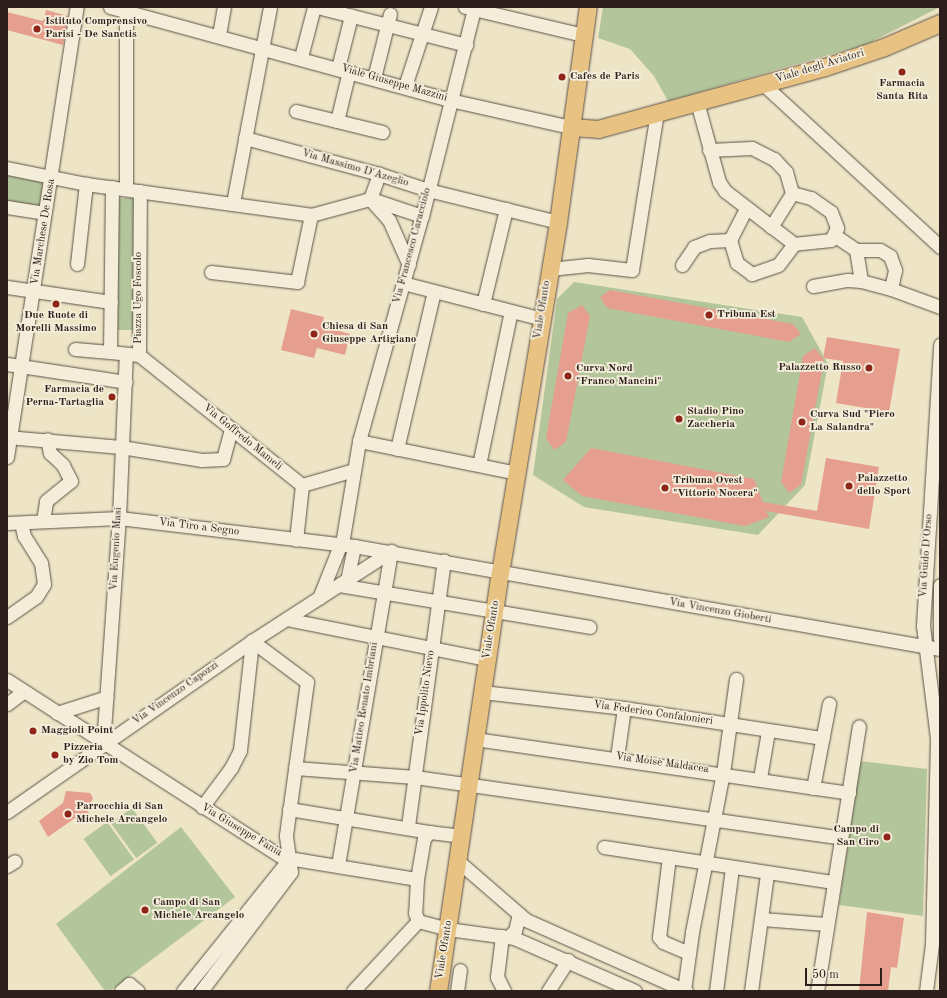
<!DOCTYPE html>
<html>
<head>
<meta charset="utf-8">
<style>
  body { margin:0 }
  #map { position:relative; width:947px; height:998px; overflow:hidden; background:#eee4c6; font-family:"Old Standard TT",serif }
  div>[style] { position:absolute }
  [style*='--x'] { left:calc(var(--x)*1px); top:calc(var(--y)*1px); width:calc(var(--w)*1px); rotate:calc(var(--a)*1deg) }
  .green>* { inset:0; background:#b3c59a; transform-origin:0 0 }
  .building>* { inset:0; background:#e69e8e }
  .roads { filter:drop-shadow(0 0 1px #5d5146) drop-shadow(0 0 1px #5d5146) }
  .minor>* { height:13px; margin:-6.5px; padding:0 6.5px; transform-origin:6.5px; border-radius:6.5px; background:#f4edda }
  .major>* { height:17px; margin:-8.5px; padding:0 8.5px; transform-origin:8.5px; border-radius:8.5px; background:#e7c283 }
  .dots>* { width:11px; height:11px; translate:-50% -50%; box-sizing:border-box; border:2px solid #f4edda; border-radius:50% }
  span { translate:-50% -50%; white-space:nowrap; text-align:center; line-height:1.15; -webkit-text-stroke:3.5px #f4edda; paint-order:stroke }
  .poi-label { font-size:11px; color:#2d201c; font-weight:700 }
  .left { translate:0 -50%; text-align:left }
  .right { translate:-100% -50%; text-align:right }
  .street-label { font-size:11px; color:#2d201c }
  .frame { position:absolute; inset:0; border:8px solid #2d201c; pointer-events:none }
  .scale { position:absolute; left:805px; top:968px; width:77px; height:18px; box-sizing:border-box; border:2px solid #2d201c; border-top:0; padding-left:5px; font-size:12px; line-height:14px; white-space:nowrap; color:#2d201c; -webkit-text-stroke:3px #f4edda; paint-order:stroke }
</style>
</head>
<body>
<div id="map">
  <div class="green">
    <i style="clip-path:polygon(603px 7px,940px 7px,867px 44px,668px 101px,654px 76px,630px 49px,598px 38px)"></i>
    <i style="clip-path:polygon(7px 174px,44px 181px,40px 207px,7px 202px)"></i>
    <i style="left:118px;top:198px;width:17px;height:132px"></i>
    <i style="clip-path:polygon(574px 282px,802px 317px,828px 364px,805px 485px,758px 535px,584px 507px,533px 475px,557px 299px)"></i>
    <i style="clip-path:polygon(860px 761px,927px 769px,923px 916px,839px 905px)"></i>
    <i style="left:132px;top:808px;width:43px;height:26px;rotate:54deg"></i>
    <i style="left:107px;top:822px;width:46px;height:29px;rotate:54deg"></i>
    <i style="clip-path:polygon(181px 827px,235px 897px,110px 991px,105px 991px,56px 924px)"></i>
  </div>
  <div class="building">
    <i style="clip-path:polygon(46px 10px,68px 16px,63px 45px,7px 30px,7px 12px,43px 21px)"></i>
    <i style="clip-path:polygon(610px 290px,793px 324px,801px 334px,789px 342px,607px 308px,600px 297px)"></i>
    <i style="clip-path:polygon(582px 305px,590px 316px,566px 442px,554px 450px,546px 438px,568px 313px)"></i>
    <i style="clip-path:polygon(291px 309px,324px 317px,322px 326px,350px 334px,345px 355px,317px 348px,314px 358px,281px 350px)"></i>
    <i style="clip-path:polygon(827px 337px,900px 349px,889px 412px,836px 403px,843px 361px,823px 358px)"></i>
    <i style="clip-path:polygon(815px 348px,824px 360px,801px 485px,789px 493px,781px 482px,803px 356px)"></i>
    <i style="clip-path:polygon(591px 448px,754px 479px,763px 502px,817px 511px,826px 458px,879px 467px,869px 529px,766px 511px,769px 517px,745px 526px,582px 496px,563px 480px)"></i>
    <i style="clip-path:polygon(66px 791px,90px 793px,93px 798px,88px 809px,89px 817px,81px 822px,75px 818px,48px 837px,39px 821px,63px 803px)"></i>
    <i style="clip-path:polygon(867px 912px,904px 918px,897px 968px,891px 967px,888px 991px,859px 991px)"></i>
  </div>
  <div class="roads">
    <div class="minor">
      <i style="--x:110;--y:7;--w:352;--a:15.3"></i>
      <i style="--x:450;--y:100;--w:124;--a:12.6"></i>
      <i style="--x:317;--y:7;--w:154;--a:14.3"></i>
      <i style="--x:465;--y:7;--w:121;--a:13.3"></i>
      <i style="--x:219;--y:35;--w:28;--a:-80"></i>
      <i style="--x:301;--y:57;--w:52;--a:-75.4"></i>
      <i style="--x:338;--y:68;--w:54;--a:-76"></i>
      <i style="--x:374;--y:78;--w:66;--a:-76"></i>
      <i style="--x:763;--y:84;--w:241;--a:42.6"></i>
      <i style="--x:405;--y:86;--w:83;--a:-71.8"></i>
      <i style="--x:697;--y:102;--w:83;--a:74.6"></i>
      <i style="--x:719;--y:182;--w:11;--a:56"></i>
      <i style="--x:725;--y:191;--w:87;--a:37.5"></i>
      <i style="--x:794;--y:244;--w:26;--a:127"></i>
      <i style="--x:778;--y:265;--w:28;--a:161"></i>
      <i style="--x:752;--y:274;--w:19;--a:-144"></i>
      <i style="--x:737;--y:263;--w:24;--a:-107"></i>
      <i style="--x:730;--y:240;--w:36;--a:-63"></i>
      <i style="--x:296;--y:111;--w:89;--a:13.7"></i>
      <i style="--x:337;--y:121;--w:51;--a:-76.5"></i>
      <i style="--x:245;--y:138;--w:139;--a:15"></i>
      <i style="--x:379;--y:174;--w:52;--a:18.1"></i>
      <i style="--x:428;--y:190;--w:134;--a:13.8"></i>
      <i style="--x:709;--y:150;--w:43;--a:-2.7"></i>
      <i style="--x:752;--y:148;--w:25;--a:27"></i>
      <i style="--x:774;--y:159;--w:18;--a:47"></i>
      <i style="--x:786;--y:172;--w:22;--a:74"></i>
      <i style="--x:7;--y:168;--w:81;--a:11.4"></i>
      <i style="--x:86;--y:184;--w:227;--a:7.8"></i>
      <i style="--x:311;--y:215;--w:61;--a:-15.2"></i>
      <i style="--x:370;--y:199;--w:27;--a:-70"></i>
      <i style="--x:112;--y:187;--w:165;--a:90.7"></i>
      <i style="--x:110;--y:352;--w:29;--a:6"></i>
      <i style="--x:139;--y:355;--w:164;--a:-89.7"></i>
      <i style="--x:126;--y:189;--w:178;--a:-90"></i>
      <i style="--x:370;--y:199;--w:28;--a:48"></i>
      <i style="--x:389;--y:220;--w:49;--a:66"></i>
      <i style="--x:371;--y:199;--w:54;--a:18.4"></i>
      <i style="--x:233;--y:203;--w:199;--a:-79.3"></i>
      <i style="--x:7;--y:207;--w:38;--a:9"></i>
      <i style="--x:771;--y:227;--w:40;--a:-58"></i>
      <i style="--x:792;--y:193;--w:20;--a:15"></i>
      <i style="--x:811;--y:198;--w:24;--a:35"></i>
      <i style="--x:831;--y:212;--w:17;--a:69"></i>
      <i style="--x:837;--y:228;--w:13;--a:117"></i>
      <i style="--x:831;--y:240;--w:37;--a:174"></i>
      <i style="--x:834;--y:235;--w:27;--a:34"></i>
      <i style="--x:856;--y:250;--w:24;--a:0"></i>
      <i style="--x:880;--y:250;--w:12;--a:31"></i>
      <i style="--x:890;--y:256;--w:15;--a:70"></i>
      <i style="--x:895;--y:270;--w:19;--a:102"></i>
      <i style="--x:891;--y:289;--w:31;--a:-165"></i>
      <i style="--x:861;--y:281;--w:31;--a:-99"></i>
      <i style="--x:77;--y:264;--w:81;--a:-83.6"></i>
      <i style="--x:682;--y:265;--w:22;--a:-56"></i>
      <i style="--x:694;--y:247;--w:17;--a:-21"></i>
      <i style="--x:710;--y:241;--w:20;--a:-3"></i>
      <i style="--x:550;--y:269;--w:38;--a:-6"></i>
      <i style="--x:588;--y:265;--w:44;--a:6.5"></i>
      <i style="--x:632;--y:270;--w:159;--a:-81"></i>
      <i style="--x:211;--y:272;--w:87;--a:6.6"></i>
      <i style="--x:297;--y:282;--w:68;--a:-78.2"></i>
      <i style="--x:403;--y:283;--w:144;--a:14.5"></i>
      <i style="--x:813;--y:286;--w:35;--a:-10"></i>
      <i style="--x:847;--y:280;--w:14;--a:4"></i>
      <i style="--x:7;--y:287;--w:105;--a:8.2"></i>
      <i style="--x:891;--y:289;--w:52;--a:20.2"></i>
      <i style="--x:483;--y:304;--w:98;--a:-76.4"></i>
      <i style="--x:75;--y:349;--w:35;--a:5"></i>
      <i style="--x:139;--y:355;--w:208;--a:38.6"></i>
      <i style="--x:302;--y:485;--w:55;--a:96.2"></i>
      <i style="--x:7;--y:364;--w:120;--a:8.6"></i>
      <i style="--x:7;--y:437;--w:114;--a:5"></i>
      <i style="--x:121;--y:447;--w:82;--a:9.1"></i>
      <i style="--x:202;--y:460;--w:21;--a:-3"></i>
      <i style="--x:223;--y:459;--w:31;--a:-75"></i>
      <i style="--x:359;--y:441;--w:162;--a:11.4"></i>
      <i style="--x:397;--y:449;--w:162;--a:-76.8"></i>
      <i style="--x:7;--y:457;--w:455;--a:-81.2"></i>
      <i style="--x:479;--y:465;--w:157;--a:-78.3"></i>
      <i style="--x:302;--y:485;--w:54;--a:-16.1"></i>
      <i style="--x:43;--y:521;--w:20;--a:-81"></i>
      <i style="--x:46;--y:501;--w:32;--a:-39"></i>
      <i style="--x:71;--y:481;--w:18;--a:-117"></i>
      <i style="--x:63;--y:465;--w:18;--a:-137"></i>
      <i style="--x:50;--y:453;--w:14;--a:-102"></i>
      <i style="--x:7;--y:523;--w:112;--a:-2.6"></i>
      <i style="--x:119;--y:518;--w:237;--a:6.8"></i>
      <i style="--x:354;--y:546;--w:595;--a:9.97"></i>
      <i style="--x:347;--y:580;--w:35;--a:-78"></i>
      <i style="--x:339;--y:585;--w:254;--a:9.5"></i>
      <i style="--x:940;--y:585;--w:54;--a:90"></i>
      <i style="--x:319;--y:598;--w:65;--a:-68.2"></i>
      <i style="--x:343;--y:538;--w:98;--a:-80.6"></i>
      <i style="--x:359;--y:441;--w:234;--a:-74.4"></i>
      <i style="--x:422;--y:216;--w:213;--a:-75.9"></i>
      <i style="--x:7;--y:617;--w:35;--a:-35"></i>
      <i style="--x:36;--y:597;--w:15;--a:-58"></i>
      <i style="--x:44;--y:584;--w:21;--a:-98"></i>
      <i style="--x:41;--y:563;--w:32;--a:-122"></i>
      <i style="--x:24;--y:536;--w:13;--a:-103"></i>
      <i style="--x:286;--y:619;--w:205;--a:11.3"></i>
      <i style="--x:7;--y:680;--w:327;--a:32.8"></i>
      <i style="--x:282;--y:857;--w:137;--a:9.3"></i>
      <i style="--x:482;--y:692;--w:143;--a:6.4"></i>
      <i style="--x:624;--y:708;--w:201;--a:8.6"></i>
      <i style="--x:7;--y:704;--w:21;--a:-37"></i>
      <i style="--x:57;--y:713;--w:52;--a:-17.7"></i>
      <i style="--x:475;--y:739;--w:378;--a:8.2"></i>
      <i style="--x:103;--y:745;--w:228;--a:-86"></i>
      <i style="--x:119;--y:518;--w:164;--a:-87.6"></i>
      <i style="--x:617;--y:757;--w:49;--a:-81.9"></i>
      <i style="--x:295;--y:768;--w:120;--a:4.3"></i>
      <i style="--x:415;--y:777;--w:430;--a:8.1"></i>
      <i style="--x:760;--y:778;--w:48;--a:-80.3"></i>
      <i style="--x:813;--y:788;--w:86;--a:-79.2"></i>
      <i style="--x:202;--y:807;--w:49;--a:-53.4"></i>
      <i style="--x:231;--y:768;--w:20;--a:-63"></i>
      <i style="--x:240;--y:750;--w:110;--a:-83.7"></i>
      <i style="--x:289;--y:809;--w:143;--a:9.3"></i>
      <i style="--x:7;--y:812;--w:299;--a:-34.9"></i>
      <i style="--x:252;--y:641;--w:166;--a:-32.9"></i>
      <i style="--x:408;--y:826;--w:268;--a:-82.3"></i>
      <i style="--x:462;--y:836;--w:32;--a:-173"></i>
      <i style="--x:430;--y:832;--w:8;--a:135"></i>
      <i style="--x:424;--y:838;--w:42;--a:99.7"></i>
      <i style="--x:417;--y:879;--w:34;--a:93"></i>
      <i style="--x:415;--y:913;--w:9;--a:69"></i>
      <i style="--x:418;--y:921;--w:31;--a:15"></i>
      <i style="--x:448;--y:929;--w:67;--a:7.8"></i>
      <i style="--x:514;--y:938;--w:132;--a:23.7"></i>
      <i style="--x:604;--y:847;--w:232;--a:8.7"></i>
      <i style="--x:669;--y:857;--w:81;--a:97.1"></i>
      <i style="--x:659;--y:937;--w:6;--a:51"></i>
      <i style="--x:663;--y:942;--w:28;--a:23"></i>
      <i style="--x:459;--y:862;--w:89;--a:40.9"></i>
      <i style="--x:526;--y:920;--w:175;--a:23.9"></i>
      <i style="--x:338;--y:865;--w:318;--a:-80.4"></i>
      <i style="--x:7;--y:866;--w:9;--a:-32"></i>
      <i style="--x:762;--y:919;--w:64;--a:4.5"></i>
      <i style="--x:502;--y:936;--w:41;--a:97"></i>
      <i style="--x:497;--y:977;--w:16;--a:63"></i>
      <i style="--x:508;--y:937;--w:9;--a:-41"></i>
      <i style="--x:515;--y:931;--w:17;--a:-77"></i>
      <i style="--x:684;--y:990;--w:59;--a:-82.1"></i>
      <i style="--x:692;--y:932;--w:162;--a:-79"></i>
      <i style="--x:723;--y:773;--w:95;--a:-82.1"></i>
      <i style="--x:121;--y:991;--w:11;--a:-41"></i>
      <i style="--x:129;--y:984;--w:11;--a:38"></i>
      <i style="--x:183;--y:991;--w:169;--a:-51.2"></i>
      <i style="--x:201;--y:991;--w:149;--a:-52.9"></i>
      <i style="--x:291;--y:872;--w:37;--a:-98"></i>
      <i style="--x:286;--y:835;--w:154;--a:-82.2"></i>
      <i style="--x:307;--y:682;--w:69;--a:-143.3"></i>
      <i style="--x:353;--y:991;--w:96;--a:-47.1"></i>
      <i style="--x:457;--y:991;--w:21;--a:-82"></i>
      <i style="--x:548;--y:991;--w:37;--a:-57"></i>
      <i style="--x:716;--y:991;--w:124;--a:-82.6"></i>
      <i style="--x:751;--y:991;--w:118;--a:-82.2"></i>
      <i style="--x:817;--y:991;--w:268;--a:-81"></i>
      <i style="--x:926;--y:991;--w:47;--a:-82.7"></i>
      <i style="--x:932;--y:944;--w:206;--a:-88.6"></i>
      <i style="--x:937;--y:738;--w:113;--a:-97.1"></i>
      <i style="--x:923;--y:626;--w:282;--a:-86.5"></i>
    </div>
    <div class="major">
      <i style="--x:571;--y:127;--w:27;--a:4"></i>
      <i style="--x:598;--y:129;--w:235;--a:-15.3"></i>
      <i style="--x:825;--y:67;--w:62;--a:-18.7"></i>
      <i style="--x:884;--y:47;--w:61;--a:-23.2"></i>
      <i style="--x:438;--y:991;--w:423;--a:-81.6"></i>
      <i style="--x:500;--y:573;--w:356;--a:-80.6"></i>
      <i style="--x:558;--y:222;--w:217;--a:-82.1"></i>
    </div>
  </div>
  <div class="dots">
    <i style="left:37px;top:29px;background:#8f2418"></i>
    <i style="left:902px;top:72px;background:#8f2418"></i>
    <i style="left:562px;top:77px;background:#8f2418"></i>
    <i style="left:56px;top:304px;background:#8f2418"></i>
    <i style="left:709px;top:315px;background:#8f2418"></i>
    <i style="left:314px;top:334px;background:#8f2418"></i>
    <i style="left:869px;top:368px;background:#8f2418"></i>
    <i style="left:568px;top:376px;background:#8f2418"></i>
    <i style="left:112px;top:397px;background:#8f2418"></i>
    <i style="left:679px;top:419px;background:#8f2418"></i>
    <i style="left:802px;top:422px;background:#8f2418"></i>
    <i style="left:849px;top:486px;background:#8f2418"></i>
    <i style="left:665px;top:488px;background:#8f2418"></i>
    <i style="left:33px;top:731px;background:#8f2418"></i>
    <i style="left:55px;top:755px;background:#8f2418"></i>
    <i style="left:68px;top:814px;background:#8f2418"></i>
    <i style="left:887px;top:837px;background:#8f2418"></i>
    <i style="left:145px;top:910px;background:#8f2418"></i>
  </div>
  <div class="poi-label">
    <span class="left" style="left:45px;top:29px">Istituto Comprensivo<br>Parisi - De Sanctis</span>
    <span class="left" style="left:570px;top:77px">Cafes de Paris</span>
    <span style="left:902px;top:91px">Farmacia<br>Santa Rita</span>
    <span class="left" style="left:717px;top:315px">Tribuna Est</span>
    <span style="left:56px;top:323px">Due Ruote di<br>Morelli Massimo</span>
    <span class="left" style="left:322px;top:334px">Chiesa di San<br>Giuseppe Artigiano</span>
    <span class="right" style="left:861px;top:368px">Palazzetto Russo</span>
    <span class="left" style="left:576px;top:376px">Curva Nord<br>"Franco Mancini"</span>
    <span class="right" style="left:104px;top:397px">Farmacia de<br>Perna-Tartaglia</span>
    <span class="left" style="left:687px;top:419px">Stadio Pino<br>Zaccheria</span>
    <span class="left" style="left:810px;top:422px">Curva Sud "Piero<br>La Salandra"</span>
    <span class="left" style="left:857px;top:486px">Palazzetto<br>dello Sport</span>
    <span class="left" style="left:673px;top:488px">Tribuna Ovest<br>"Vittorio Nocera"</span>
    <span class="left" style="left:41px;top:731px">Maggioli Point</span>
    <span class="left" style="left:63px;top:755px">Pizzeria<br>by Zio Tom</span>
    <span class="left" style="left:76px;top:814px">Parrocchia di San<br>Michele Arcangelo</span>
    <span class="right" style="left:879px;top:837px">Campo di<br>San Ciro</span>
    <span class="left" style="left:153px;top:910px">Campo di San<br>Michele Arcangelo</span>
  </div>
  <div class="street-label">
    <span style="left:820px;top:67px;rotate:-17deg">Viale degli Aviatori</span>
    <span style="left:394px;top:84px;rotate:16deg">Viale Giuseppe Mazzini</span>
    <span style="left:355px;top:169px;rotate:16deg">Via Massimo D'Azeglio</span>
    <span style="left:44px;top:232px;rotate:-81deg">Via Marchese De Rosa</span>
    <span style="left:413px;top:246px;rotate:-75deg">Via Francesco Caracciolo</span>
    <span style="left:139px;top:298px;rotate:-90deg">Piazza Ugo Foscolo</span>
    <span style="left:543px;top:310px;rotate:-81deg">Viale Ofanto</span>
    <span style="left:242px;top:438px;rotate:39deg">Via Goffredo Mameli</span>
    <span style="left:199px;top:528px;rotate:7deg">Via Tiro a Segno</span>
    <span style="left:117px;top:549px;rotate:-87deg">Via Eugenio Masi</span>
    <span style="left:927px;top:556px;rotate:-86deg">Via Guido D'Orso</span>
    <span style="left:720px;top:612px;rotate:10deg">Via Vincenzo Gioberti</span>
    <span style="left:492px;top:630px;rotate:-81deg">Viale Ofanto</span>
    <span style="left:426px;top:693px;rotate:-82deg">Via Ippolito Nievo</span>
    <span style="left:176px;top:694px;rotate:-35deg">Via Vincenzo Capozzi</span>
    <span style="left:365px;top:708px;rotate:-81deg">Via Matteo Renato Imbriani</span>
    <span style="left:653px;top:714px;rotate:8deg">Via Federico Confalonieri</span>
    <span style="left:662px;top:764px;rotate:8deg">Via Moisè Maldacea</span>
    <span style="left:241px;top:831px;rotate:31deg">Via Giuseppe Fania</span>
    <span style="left:445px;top:950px;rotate:-81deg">Viale Ofanto</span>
  </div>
  <div class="frame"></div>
  <div class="scale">50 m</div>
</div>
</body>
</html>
